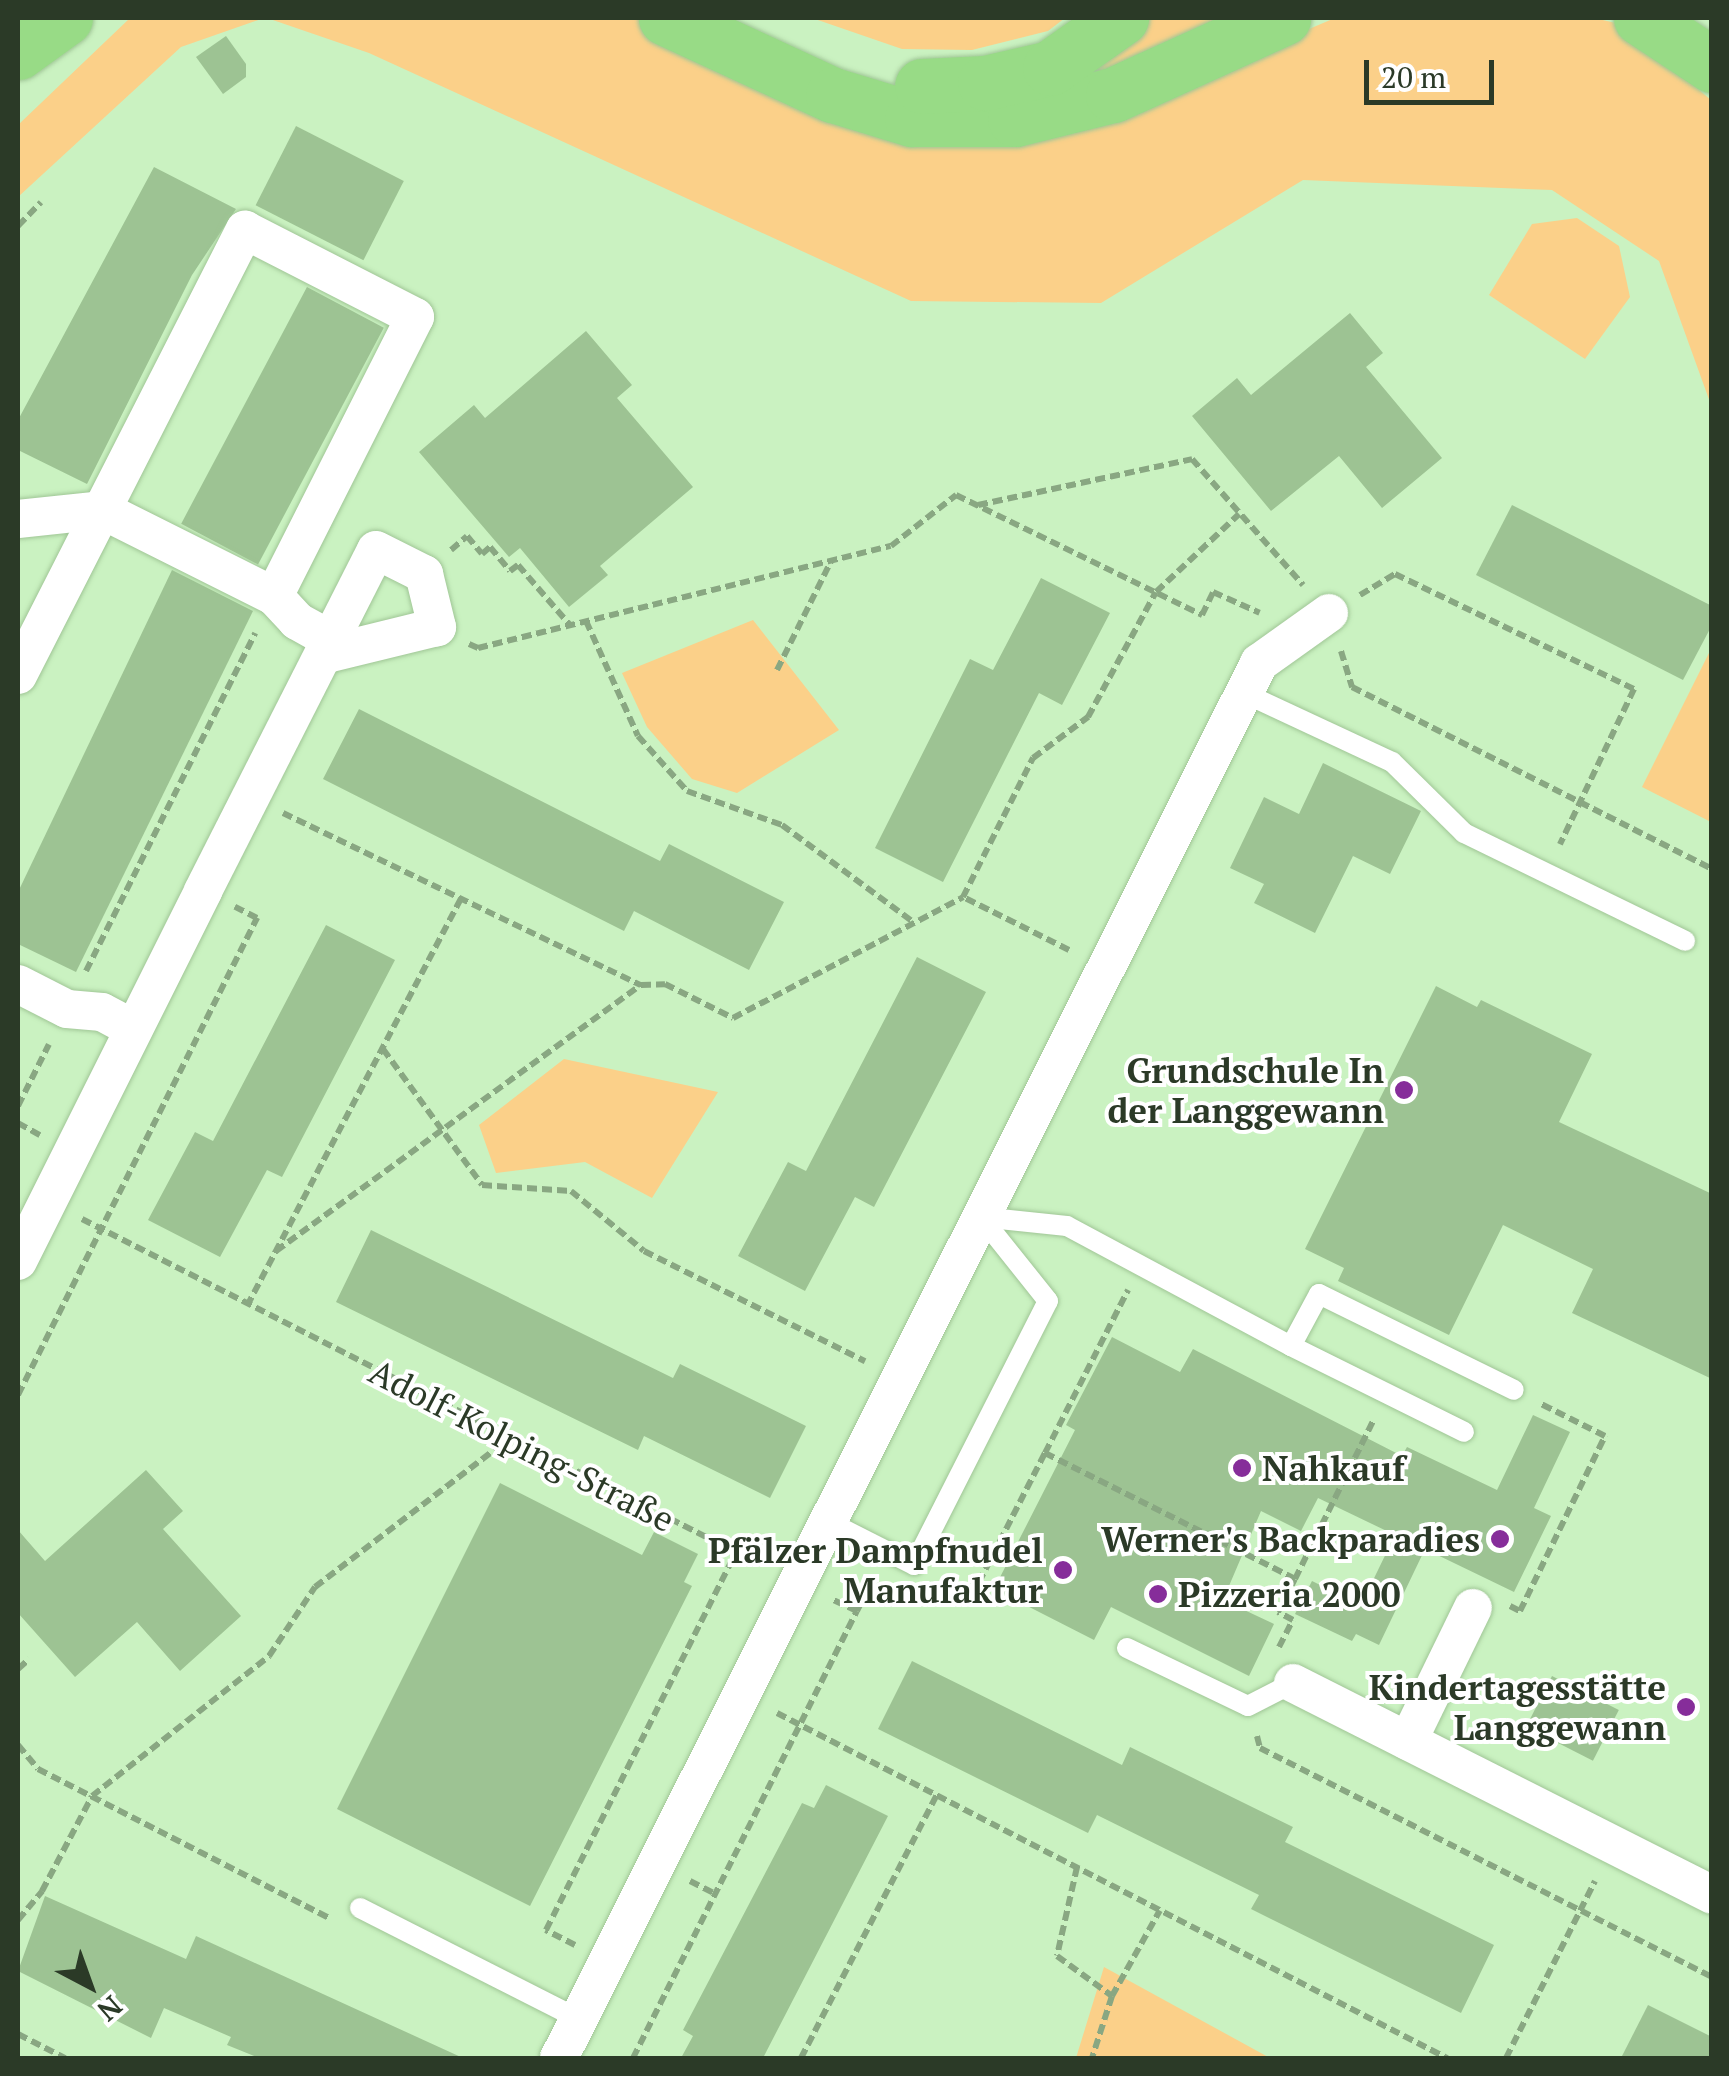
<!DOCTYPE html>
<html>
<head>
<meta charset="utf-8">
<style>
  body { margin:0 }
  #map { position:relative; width:1729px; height:2076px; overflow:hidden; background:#caf2c1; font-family:"PT Serif",serif }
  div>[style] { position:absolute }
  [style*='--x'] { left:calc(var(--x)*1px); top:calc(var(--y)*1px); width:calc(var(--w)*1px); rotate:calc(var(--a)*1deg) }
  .green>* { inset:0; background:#fbd089 }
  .building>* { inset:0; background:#9dc393; transform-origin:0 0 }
  .path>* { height:6px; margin-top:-3px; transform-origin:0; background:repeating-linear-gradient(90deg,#89a782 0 10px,transparent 0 15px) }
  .roads { filter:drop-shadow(0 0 2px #a0c696) drop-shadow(0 0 2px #a0c696) }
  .service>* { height:20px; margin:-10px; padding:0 10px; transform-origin:10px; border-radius:10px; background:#fff }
  .minor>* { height:38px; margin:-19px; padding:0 19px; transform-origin:19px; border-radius:19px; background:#fff }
  .trunk>* { height:55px; margin:-27.5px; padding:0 27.5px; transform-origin:27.5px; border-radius:27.5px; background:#98db86 }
  .dots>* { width:28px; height:28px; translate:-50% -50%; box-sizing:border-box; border:5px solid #fff; border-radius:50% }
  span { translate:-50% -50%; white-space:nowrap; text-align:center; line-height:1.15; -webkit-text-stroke:8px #fff; paint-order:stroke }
  .poi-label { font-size:35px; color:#2b3a27; font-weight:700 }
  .right { translate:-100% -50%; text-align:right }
  .left { translate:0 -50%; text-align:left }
  .street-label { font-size:35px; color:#2b3a27 }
  .frame { position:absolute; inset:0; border:20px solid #2b3a27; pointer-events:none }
  .north { position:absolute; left:40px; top:1936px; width:100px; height:100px; -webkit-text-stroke:8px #fff; paint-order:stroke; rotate:139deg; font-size:28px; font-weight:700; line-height:40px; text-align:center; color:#2b3a27 }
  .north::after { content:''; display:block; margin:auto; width:35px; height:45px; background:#2b3a27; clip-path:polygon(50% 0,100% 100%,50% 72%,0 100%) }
  .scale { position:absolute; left:1364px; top:60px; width:130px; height:45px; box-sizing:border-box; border:5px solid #2b3a27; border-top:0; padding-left:12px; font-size:30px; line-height:35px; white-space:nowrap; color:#2b3a27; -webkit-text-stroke:8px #fff; paint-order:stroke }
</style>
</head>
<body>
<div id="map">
  <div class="green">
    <i style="clip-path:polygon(130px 18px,264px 18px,181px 47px,18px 197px,18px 125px)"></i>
    <i style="clip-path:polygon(267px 18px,642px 18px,831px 111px,1105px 115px,1335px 18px,1594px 18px,1620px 24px,1711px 100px,1711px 405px,1659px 261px,1552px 190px,1303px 180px,1101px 303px,911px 301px,369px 53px)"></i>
    <i style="clip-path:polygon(812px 18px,1065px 18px,1048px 31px,972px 50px,902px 49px)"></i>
    <i style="clip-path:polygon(1121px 18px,1283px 18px,1113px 95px,1050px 68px)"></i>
    <i style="clip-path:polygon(1577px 218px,1619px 246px,1630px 297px,1585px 359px,1489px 295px,1532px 224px)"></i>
    <i style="clip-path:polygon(753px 620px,839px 730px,737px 793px,692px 779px,647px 727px,622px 673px)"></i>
    <i style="clip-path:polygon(1711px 649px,1711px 822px,1642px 787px)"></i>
    <i style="clip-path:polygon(564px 1059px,718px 1092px,652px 1198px,585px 1162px,496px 1173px,479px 1125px)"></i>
    <i style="clip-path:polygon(1104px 1967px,1270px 2058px,1076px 2058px)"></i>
  </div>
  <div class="building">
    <i style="clip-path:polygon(226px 36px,246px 64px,246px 77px,223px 94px,196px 57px)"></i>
    <i style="left:296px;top:126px;width:121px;height:89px;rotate:27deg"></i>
    <i style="clip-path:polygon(154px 167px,236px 209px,192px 275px,87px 484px,18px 450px,18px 420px)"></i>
    <i style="left:307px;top:287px;width:87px;height:268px;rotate:28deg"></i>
    <i style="clip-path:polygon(1350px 313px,1383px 353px,1366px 367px,1442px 458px,1382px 508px,1339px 456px,1271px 511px,1192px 416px,1237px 378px,1251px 395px)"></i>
    <i style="clip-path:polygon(586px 331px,632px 385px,617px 398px,693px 487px,600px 566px,608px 575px,569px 607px,520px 548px,509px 557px,419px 452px,474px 405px,485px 418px)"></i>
    <i style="clip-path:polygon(1512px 505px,1712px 606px,1712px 625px,1683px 680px,1476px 575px)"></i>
    <i style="clip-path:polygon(172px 570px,253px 611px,76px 972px,18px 944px,18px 892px)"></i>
    <i style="clip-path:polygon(1041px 578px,1110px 613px,1062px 705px,1039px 693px,943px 882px,875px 848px,970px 659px,993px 670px)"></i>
    <i style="clip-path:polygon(359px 709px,660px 861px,669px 844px,784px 902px,749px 970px,634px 911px,624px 931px,323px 779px)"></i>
    <i style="clip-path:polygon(1323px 763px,1421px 811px,1390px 874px,1353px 856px,1315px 933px,1254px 903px,1264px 884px,1230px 868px,1264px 797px,1299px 814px)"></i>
    <i style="clip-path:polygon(326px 925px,395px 960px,282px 1177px,267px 1170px,220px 1257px,148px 1220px,195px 1132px,213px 1141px)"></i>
    <i style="clip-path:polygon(917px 957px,986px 992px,874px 1207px,855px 1197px,805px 1291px,738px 1256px,788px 1162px,806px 1171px)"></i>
    <i style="clip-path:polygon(1436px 986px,1477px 1007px,1481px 1000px,1592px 1054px,1559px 1122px,1712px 1194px,1712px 1379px,1572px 1313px,1593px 1269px,1503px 1225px,1449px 1335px,1338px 1281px,1344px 1268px,1305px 1249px)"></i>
    <i style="clip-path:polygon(371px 1230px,673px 1378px,680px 1364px,806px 1426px,770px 1498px,644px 1436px,638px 1450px,336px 1302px)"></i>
    <i style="clip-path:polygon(1112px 1337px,1180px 1372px,1193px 1349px,1402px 1456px,1407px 1447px,1497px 1490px,1533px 1415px,1570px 1432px,1534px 1508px,1551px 1516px,1514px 1592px,1425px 1549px,1379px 1645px,1356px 1634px,1352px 1641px,1295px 1614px,1312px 1581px,1361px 1605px,1395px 1535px,1318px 1498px,1301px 1531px,1261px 1511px,1223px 1600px,1274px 1624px,1249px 1676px,1111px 1607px,1094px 1640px,994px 1589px,1075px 1430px,1066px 1425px)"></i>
    <i style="clip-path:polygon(146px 1470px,183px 1511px,163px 1529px,241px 1616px,180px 1671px,137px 1622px,75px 1677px,18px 1613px,18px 1530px,45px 1561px)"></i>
    <i style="clip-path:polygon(500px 1483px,642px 1555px,654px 1532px,698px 1554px,684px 1582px,692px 1586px,530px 1906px,337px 1809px)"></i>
    <i style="clip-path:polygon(912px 1661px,1122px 1765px,1130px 1747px,1293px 1827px,1285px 1842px,1494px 1945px,1461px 2013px,1251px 1909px,1259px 1895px,1097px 1815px,1088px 1833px,878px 1729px)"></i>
    <i style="left:1552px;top:1676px;width:75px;height:57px;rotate:27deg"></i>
    <i style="clip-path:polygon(826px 1785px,888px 1816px,763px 2058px,681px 2058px,693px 2036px,683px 2030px,802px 1803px,814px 1808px)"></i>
    <i style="clip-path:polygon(45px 1896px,186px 1959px,196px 1936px,463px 2058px,259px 2058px,227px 2045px,231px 2037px,164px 2008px,151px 2038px,18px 1971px)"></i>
    <i style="clip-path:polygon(1648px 2005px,1712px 2037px,1712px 2058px,1621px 2058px)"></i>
  </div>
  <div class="path">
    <i style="--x:18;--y:226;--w:33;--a:-46"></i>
    <i style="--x:978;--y:505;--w:219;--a:-12.1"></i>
    <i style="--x:1192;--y:459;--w:168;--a:48.6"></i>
    <i style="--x:451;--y:550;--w:21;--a:-41"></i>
    <i style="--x:467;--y:536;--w:23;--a:50"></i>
    <i style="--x:482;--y:554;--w:11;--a:-41"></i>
    <i style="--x:490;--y:547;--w:31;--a:50"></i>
    <i style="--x:510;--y:571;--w:10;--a:-37"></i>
    <i style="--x:518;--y:565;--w:79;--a:49.1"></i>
    <i style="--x:1360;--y:595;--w:41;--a:-31"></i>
    <i style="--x:1395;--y:574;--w:265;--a:25.7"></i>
    <i style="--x:1634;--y:689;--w:172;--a:115.5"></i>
    <i style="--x:586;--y:621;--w:126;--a:65.7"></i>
    <i style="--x:638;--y:736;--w:74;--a:48.3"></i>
    <i style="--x:687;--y:791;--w:101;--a:19.7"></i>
    <i style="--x:782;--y:825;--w:163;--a:36.5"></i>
    <i style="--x:469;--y:644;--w:10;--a:24"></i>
    <i style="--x:478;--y:648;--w:425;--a:-13.9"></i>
    <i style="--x:891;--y:546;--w:83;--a:-38.1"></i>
    <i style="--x:956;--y:495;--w:274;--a:26"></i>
    <i style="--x:1202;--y:615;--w:25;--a:-64"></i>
    <i style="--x:1213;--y:592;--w:51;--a:24.1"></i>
    <i style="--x:1341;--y:651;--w:38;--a:73"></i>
    <i style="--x:1352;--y:687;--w:403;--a:26.8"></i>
    <i style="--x:777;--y:670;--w:122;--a:-63.6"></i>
    <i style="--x:283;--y:813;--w:397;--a:25.7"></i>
    <i style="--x:641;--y:985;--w:24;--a:-2"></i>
    <i style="--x:665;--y:984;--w:76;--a:26.6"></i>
    <i style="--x:733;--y:1018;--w:260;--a:-27.7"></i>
    <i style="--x:1069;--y:950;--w:119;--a:-153.4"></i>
    <i style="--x:963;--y:897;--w:156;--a:-63.3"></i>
    <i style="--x:1033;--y:758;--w:69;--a:-36.7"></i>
    <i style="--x:1088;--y:717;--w:142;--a:-61.5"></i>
    <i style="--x:1156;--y:592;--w:114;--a:-43.2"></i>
    <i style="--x:86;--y:971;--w:378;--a:-63.4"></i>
    <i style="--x:383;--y:1049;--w:168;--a:53.9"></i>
    <i style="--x:482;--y:1185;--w:89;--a:3.9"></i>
    <i style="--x:571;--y:1191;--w:94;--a:39.4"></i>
    <i style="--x:644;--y:1251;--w:247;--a:26.5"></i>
    <i style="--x:18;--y:1106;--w:69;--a:-63.4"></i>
    <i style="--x:18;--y:1123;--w:25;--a:29"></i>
    <i style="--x:82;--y:1219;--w:762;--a:27"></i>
    <i style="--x:276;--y:1251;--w:452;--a:-36.1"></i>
    <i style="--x:247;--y:1306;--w:461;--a:-62.3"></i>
    <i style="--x:18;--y:1395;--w:534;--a:-63.39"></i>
    <i style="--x:257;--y:918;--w:25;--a:-153"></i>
    <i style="--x:1045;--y:1453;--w:183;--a:-63"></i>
    <i style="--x:941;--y:1580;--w:35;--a:27"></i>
    <i style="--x:972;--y:1596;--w:161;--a:-63"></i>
    <i style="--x:1045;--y:1453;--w:280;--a:26.7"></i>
    <i style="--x:1295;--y:1579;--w:178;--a:-63.7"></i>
    <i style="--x:1510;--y:1606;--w:11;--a:27"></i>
    <i style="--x:1520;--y:1611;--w:195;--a:-64.1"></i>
    <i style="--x:1605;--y:1436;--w:72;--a:-153.4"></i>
    <i style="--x:857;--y:1611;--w:35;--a:-63"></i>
    <i style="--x:1279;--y:1647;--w:30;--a:-63"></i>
    <i style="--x:1293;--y:1620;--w:17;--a:-152"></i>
    <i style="--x:1278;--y:1612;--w:37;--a:-63"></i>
    <i style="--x:18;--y:1669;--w:15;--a:-42"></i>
    <i style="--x:777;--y:1713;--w:754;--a:27.25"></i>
    <i style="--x:1257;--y:1736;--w:12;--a:76"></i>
    <i style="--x:1260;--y:1748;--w:507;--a:26.87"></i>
    <i style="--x:18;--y:1745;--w:31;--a:50"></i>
    <i style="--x:38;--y:1769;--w:327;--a:27.1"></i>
    <i style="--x:1077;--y:1867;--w:91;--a:102.7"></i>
    <i style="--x:1057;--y:1956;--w:68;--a:36"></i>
    <i style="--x:1112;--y:1996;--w:65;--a:107.9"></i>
    <i style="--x:690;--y:1881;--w:29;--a:27"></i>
    <i style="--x:18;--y:1920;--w:38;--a:-50"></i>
    <i style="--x:42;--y:1891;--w:107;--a:-62.2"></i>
    <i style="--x:92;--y:1796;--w:226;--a:-38.3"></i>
    <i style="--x:269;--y:1656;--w:83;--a:-56.3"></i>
    <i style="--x:315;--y:1587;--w:245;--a:-37.4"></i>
    <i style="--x:575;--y:1945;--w:33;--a:-153"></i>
    <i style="--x:546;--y:1930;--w:422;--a:-63.3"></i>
    <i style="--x:1112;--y:1996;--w:98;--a:-60.8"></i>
    <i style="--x:18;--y:2034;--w:53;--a:27.1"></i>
    <i style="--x:633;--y:2058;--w:500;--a:-63.4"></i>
    <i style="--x:857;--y:1611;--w:29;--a:-155"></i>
    <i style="--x:801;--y:2058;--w:296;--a:-62.7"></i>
    <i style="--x:1506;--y:2058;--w:198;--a:-63.3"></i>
  </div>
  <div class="roads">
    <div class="service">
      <i style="--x:1244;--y:693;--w:163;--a:25"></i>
      <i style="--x:1392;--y:762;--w:101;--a:44.6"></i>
      <i style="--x:1464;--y:833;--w:246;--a:26"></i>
      <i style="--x:981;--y:1217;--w:86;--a:6"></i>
      <i style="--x:1067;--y:1226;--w:254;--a:28.2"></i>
      <i style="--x:1291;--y:1346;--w:59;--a:-61.7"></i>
      <i style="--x:1319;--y:1294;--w:217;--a:26.2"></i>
      <i style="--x:1291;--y:1346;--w:193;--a:26.4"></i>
      <i style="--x:829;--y:1522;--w:95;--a:26.8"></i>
      <i style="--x:914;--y:1565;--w:296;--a:-63.1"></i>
      <i style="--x:1048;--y:1301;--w:107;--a:-128.6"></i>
      <i style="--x:1127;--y:1648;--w:134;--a:25.6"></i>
      <i style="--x:1248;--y:1706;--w:51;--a:-27.1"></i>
      <i style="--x:360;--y:1908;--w:246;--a:26.9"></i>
    </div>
    <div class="minor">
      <i style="--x:18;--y:519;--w:84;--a:-6.1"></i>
      <i style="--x:102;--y:510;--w:192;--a:26.6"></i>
      <i style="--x:274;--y:596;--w:34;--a:47"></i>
      <i style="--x:297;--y:621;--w:39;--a:29"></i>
      <i style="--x:18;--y:675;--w:500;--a:-63"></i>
      <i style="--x:245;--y:230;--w:191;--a:27.1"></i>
      <i style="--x:415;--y:317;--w:313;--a:116.8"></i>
      <i style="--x:18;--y:984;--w:55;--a:27"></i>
      <i style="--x:67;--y:1009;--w:35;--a:5"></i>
      <i style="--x:102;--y:1012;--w:36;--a:28"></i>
      <i style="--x:18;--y:1261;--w:414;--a:-63.4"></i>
      <i style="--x:203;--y:891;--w:382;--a:-63.1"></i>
      <i style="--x:376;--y:550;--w:54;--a:26.6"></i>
      <i style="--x:424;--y:574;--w:55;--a:76.2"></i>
      <i style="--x:437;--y:627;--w:117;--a:166.2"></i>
      <i style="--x:1293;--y:1683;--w:470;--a:26.8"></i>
      <i style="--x:1408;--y:1741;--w:148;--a:-64"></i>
      <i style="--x:559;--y:2058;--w:1561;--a:-63.35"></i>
      <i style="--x:1259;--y:663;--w:86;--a:-35.5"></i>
    </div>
    <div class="trunk">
      <i style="--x:666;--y:18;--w:184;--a:24.8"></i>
      <i style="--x:833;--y:95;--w:83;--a:16.9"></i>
      <i style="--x:912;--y:119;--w:103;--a:0"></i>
      <i style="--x:1015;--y:119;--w:101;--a:-13.8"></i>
      <i style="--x:1113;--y:95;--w:187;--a:-24.4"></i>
      <i style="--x:1641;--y:18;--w:85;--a:33.5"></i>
      <i style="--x:18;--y:52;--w:58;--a:-35.9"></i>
      <i style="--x:922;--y:86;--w:63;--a:-2.7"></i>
      <i style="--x:985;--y:83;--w:67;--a:-13"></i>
      <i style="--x:1050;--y:68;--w:87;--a:-35.2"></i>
    </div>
  </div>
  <div class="dots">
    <i style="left:1404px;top:1090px;background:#862d9a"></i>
    <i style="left:1242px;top:1468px;background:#862d9a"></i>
    <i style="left:1500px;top:1539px;background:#862d9a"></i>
    <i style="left:1063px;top:1570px;background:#862d9a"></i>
    <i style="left:1158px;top:1594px;background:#862d9a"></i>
    <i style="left:1686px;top:1707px;background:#862d9a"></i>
  </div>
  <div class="poi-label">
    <span class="right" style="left:1384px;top:1090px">Grundschule In<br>der Langgewann</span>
    <span class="left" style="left:1262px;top:1468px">Nahkauf</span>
    <span class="right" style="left:1480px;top:1539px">Werner's Backparadies</span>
    <span class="right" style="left:1043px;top:1570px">Pfälzer Dampfnudel<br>Manufaktur</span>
    <span class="left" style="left:1178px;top:1594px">Pizzeria 2000</span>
    <span class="right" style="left:1666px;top:1707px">Kindertagesstätte<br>Langgewann</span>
  </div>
  <div class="street-label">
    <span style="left:522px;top:1445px;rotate:27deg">Adolf-Kolping-Straße</span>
  </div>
  <div class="frame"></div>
  <div class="north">N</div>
  <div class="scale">20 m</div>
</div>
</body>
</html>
